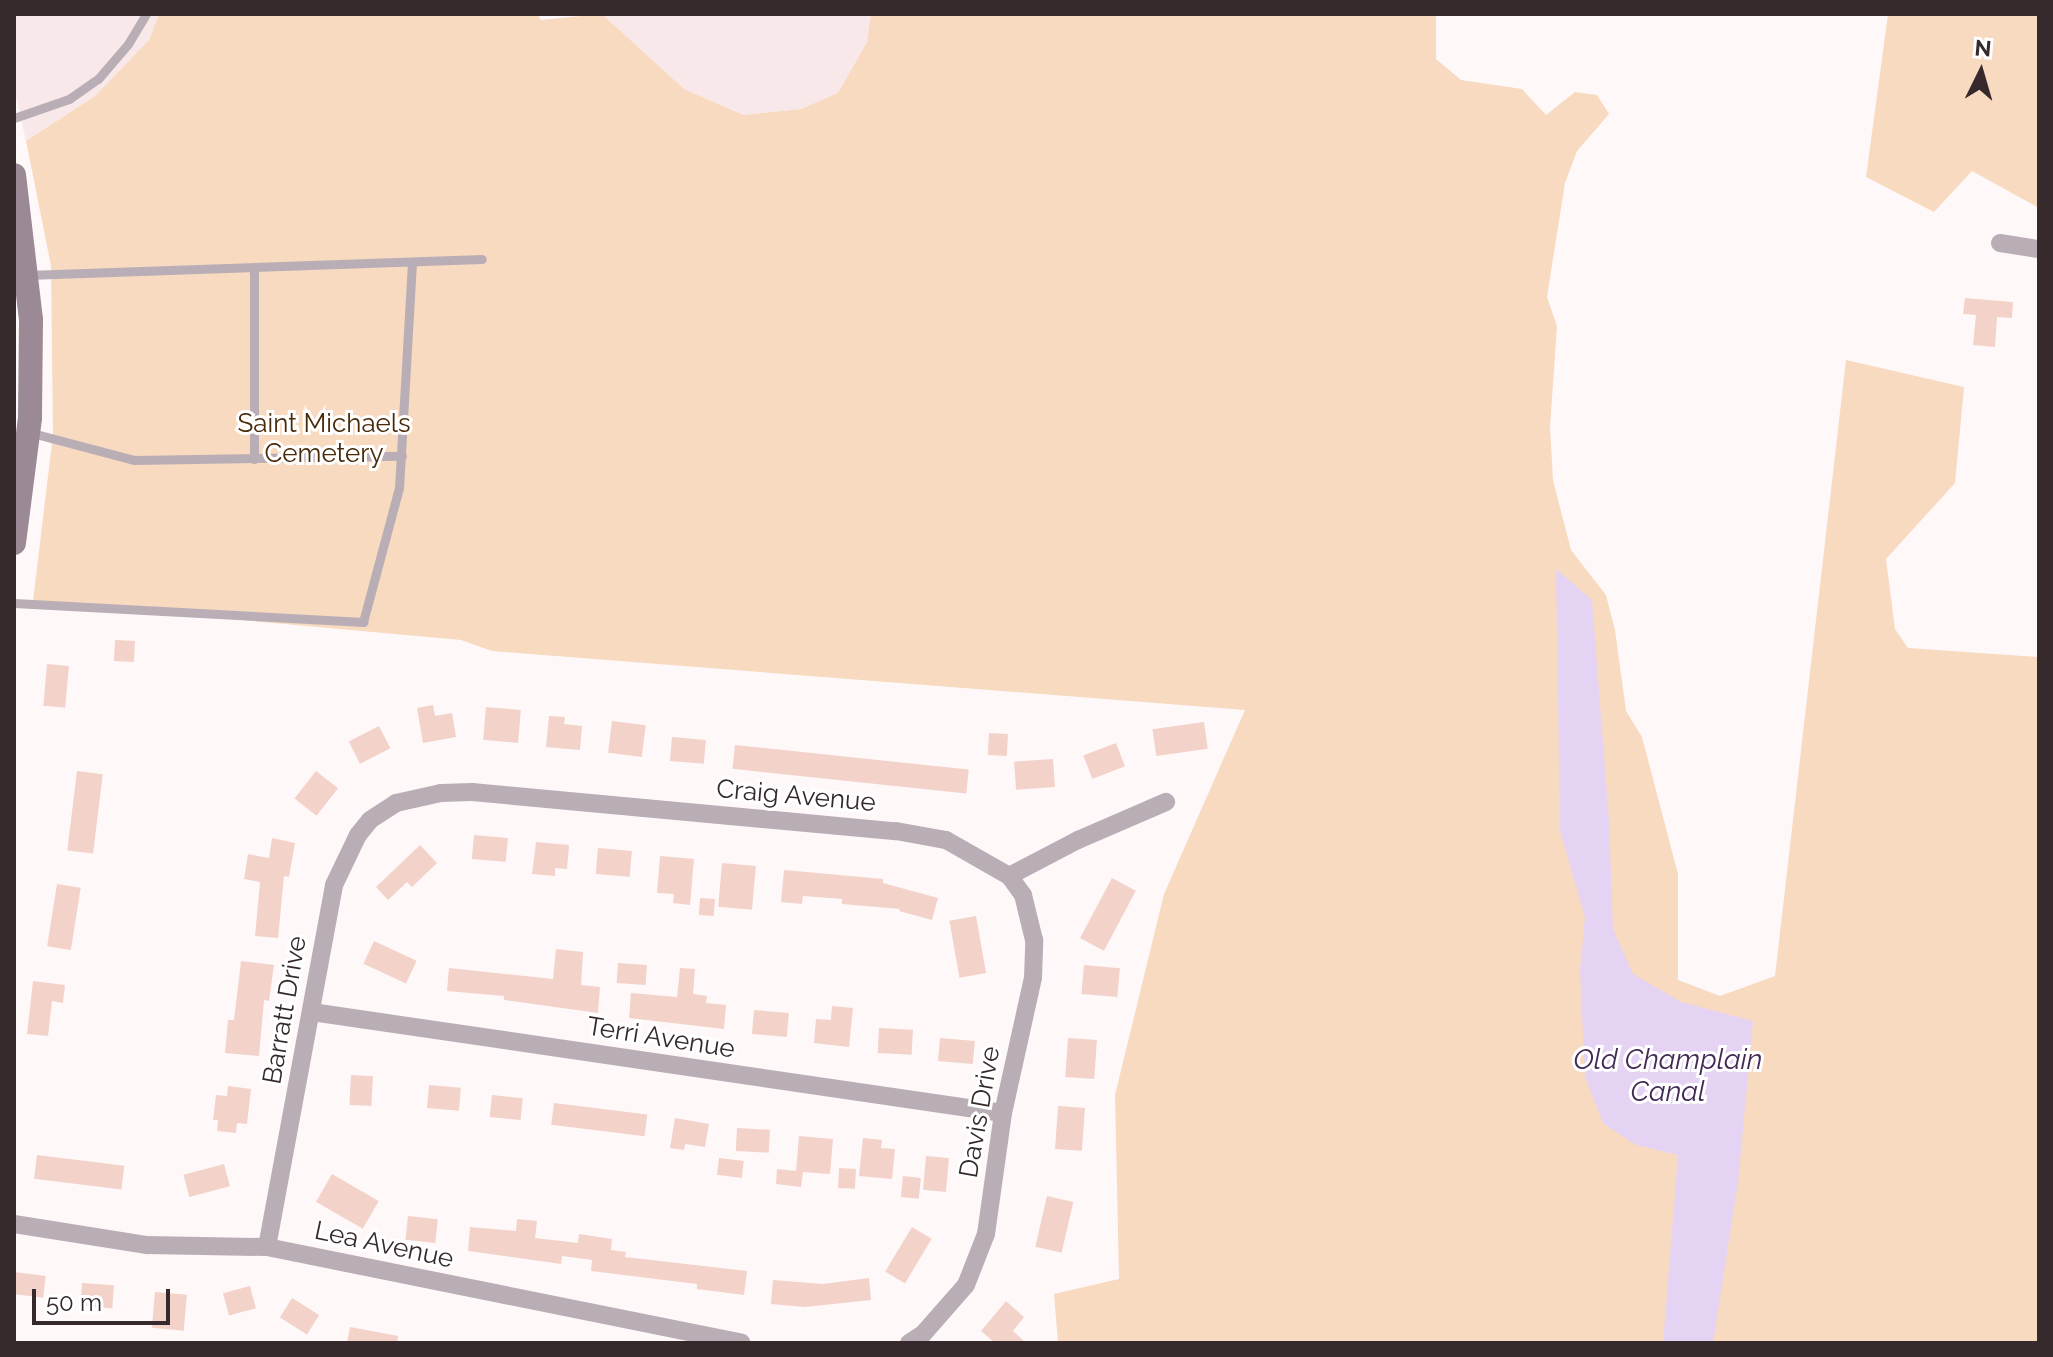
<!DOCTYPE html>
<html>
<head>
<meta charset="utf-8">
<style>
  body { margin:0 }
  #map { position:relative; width:2053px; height:1357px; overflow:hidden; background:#fff8f9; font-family:Raleway,sans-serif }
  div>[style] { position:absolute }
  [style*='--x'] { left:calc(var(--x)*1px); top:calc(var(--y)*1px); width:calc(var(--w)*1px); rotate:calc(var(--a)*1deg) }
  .built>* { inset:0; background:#f9e8ea }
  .green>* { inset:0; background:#f7dac0 }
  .water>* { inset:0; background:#e5d3f4 }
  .building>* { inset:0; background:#f3d2ca; transform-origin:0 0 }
  .lane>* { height:9px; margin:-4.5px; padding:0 4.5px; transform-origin:4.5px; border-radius:4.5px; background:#baaeb6 }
  .street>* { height:18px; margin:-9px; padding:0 9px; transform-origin:9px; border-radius:9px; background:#baaeb6 }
  .secondary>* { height:24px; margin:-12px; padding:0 12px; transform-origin:12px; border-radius:12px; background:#9b8995 }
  span { translate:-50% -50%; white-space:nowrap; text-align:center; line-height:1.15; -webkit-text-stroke:6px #fff; paint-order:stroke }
  .park-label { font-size:26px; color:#482a09 }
  .street-label { font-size:26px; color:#36292b }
  .water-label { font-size:28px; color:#432954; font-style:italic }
  .frame { position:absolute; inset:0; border:16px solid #36292b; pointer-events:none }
  .north { position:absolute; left:1941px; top:32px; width:80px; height:80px; -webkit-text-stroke:6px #fff; paint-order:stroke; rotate:5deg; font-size:22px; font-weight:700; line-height:32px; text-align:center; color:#36292b }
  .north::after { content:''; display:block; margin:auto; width:28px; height:36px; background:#36292b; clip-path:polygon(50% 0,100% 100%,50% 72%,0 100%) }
  .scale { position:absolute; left:32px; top:1289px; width:138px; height:36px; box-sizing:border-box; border:4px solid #36292b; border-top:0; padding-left:10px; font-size:24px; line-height:28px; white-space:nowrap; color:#36292b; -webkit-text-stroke:6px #fff; paint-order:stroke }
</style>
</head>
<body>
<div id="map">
  <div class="built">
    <i style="clip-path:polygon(14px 14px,159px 14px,149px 40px,95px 96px,26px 141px,14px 88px)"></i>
    <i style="clip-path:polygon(602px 14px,871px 14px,872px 20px,867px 42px,838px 93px,801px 109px,742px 115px,684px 89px)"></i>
  </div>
  <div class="green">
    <i style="clip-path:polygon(159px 14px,537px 14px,541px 20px,602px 14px,684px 89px,743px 115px,801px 109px,838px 93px,867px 42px,871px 14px,1436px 14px,1436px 59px,1461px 80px,1522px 89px,1546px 115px,1575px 92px,1597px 95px,1609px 114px,1577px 151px,1565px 183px,1547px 297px,1557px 326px,1550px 427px,1553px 480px,1571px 550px,1606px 595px,1615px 630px,1626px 711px,1642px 737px,1678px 874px,1678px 980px,1720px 996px,1775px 976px,1846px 360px,1964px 387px,1955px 483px,1886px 559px,1895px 629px,1908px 648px,2039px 657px,2039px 1343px,1058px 1343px,1054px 1294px,1119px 1279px,1115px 1095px,1164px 894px,1245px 710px,492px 651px,461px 640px,33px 601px,53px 435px,51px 266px,26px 141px,95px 96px,149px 40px)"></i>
    <i style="clip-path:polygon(1888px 14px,2039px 14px,2039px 208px,1972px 171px,1934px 212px,1866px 177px)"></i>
  </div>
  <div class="water">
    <i style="clip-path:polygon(1556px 569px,1592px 600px,1609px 821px,1613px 929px,1633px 974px,1681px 1002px,1753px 1021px,1738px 1182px,1713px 1343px,1663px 1343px,1678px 1155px,1636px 1145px,1603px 1123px,1585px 1077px,1580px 971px,1585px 917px,1560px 831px)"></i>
  </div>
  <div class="building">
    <i style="clip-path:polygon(1965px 298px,2013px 302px,2012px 318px,1997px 317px,1995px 347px,1973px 345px,1976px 315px,1963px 314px)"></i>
    <i style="left:115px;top:640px;width:20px;height:21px;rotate:3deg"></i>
    <i style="left:47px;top:664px;width:22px;height:42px;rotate:5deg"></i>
    <i style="clip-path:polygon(433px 705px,435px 716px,452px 713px,456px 737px,423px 743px,417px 708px)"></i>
    <i style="left:486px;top:707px;width:35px;height:33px;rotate:5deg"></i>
    <i style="clip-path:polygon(549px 716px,565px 717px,564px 724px,582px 726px,580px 750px,546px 747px)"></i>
    <i style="left:612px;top:721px;width:34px;height:32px;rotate:7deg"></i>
    <i style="left:1204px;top:722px;width:27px;height:52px;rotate:82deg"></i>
    <i style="left:379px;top:726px;width:25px;height:34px;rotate:63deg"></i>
    <i style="left:989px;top:733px;width:19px;height:22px;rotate:3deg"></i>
    <i style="left:672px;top:737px;width:34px;height:24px;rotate:5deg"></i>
    <i style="left:1116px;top:743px;width:25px;height:35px;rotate:69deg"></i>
    <i style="left:735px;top:745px;width:235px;height:24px;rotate:6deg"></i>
    <i style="left:1053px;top:759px;width:28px;height:39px;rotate:86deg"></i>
    <i style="left:77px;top:771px;width:26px;height:80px;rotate:7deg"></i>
    <i style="left:316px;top:771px;width:28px;height:35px;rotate:38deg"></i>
    <i style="left:474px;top:835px;width:34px;height:24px;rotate:5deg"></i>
    <i style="clip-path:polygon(272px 838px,295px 843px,289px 877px,284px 876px,278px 938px,255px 936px,260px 882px,244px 879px,248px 854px,269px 858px)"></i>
    <i style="clip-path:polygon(536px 842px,569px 845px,567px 869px,555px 868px,555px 876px,532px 874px)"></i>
    <i style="clip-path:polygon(420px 845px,437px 863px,412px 887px,407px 882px,388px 900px,376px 887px)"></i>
    <i style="left:598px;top:848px;width:34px;height:26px;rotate:5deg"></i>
    <i style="clip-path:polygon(660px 856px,694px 859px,690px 905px,673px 903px,674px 894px,657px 893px)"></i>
    <i style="left:722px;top:863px;width:34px;height:44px;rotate:5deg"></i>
    <i style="clip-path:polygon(784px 870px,883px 879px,883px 883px,938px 898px,932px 920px,899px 911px,900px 909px,842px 904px,842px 899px,803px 896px,802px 904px,781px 902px)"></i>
    <i style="left:1112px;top:878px;width:27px;height:68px;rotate:28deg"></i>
    <i style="left:57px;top:884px;width:24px;height:63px;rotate:9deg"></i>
    <i style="left:700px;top:898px;width:15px;height:17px;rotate:4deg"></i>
    <i style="left:976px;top:916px;width:58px;height:27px;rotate:80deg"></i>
    <i style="left:374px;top:941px;width:47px;height:25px;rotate:25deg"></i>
    <i style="clip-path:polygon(556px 949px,583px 952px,581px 985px,600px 987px,598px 1013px,504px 1000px,504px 996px,447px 991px,449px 968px,553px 979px)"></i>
    <i style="clip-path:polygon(241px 961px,274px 965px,269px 1001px,264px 1000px,259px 1056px,225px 1053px,228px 1020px,234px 1020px)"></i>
    <i style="left:618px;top:963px;width:29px;height:20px;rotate:4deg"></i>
    <i style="left:1084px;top:965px;width:36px;height:29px;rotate:5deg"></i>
    <i style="clip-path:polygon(680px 968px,695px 969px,693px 994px,707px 996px,706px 1003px,726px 1005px,724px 1029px,629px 1018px,631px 993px,677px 997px)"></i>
    <i style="clip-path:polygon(33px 981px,65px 985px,63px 1003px,52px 1001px,48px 1036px,27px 1034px)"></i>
    <i style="clip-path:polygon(832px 1006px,853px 1008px,849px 1047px,814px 1043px,816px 1019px,831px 1020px)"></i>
    <i style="left:754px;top:1010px;width:35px;height:24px;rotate:5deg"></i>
    <i style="left:879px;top:1028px;width:34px;height:25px;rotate:3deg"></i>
    <i style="left:940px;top:1038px;width:35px;height:23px;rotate:5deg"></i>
    <i style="left:1068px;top:1038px;width:29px;height:39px;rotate:4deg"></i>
    <i style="left:351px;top:1075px;width:22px;height:30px;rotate:3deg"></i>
    <i style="left:429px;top:1085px;width:32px;height:23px;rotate:5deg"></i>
    <i style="clip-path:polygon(228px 1086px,251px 1089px,247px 1124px,237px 1123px,236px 1133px,217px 1131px,218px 1120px,213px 1120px,216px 1095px,227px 1096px)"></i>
    <i style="left:492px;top:1095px;width:31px;height:22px;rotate:6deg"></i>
    <i style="left:554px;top:1103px;width:94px;height:22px;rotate:7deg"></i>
    <i style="left:1058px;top:1106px;width:27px;height:43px;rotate:4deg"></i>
    <i style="clip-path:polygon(675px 1118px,709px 1124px,705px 1147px,685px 1144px,684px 1150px,670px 1148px)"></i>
    <i style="left:737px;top:1128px;width:33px;height:23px;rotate:3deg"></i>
    <i style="clip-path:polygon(799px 1136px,833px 1139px,830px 1174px,803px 1172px,801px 1187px,776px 1184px,777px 1169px,796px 1171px)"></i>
    <i style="clip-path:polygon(863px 1138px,882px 1140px,881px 1148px,895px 1149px,892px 1179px,859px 1176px)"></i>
    <i style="left:37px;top:1155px;width:88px;height:24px;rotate:7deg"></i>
    <i style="left:926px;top:1156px;width:23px;height:34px;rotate:5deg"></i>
    <i style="left:719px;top:1158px;width:25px;height:17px;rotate:7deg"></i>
    <i style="left:224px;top:1164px;width:23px;height:42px;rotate:75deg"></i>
    <i style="left:839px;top:1168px;width:17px;height:20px;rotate:3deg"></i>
    <i style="left:332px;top:1174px;width:54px;height:32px;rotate:30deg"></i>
    <i style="left:903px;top:1176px;width:18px;height:21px;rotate:6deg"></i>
    <i style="left:1047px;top:1196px;width:27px;height:52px;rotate:13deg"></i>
    <i style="left:408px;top:1216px;width:30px;height:24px;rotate:6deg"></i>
    <i style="clip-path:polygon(517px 1219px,537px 1221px,535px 1238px,578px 1243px,579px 1234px,612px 1239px,611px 1250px,626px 1252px,625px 1257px,747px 1271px,744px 1295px,697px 1289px,697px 1284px,591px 1271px,592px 1260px,562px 1256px,561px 1264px,468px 1251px,470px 1227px,516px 1231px)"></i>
    <i style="left:912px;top:1227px;width:23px;height:52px;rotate:31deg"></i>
    <i style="left:14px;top:1272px;width:32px;height:22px;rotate:7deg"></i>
    <i style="clip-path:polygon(869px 1278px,871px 1300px,805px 1307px,771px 1304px,773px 1280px,823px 1284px)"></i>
    <i style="left:82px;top:1283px;width:32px;height:23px;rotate:4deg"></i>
    <i style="left:250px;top:1286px;width:23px;height:28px;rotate:75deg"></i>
    <i style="left:155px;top:1292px;width:32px;height:36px;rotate:5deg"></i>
    <i style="left:292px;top:1298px;width:32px;height:23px;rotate:32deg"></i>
    <i style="clip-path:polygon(1006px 1301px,1024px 1317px,1013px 1331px,1026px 1343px,995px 1343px,981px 1331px)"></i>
    <i style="clip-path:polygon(350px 1327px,398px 1336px,397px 1343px,347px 1343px)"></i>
  </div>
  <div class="lane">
    <i style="--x:14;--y:118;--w:58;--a:-19.1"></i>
    <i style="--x:69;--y:99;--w:35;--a:-35"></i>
    <i style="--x:98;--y:79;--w:46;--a:-49.4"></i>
    <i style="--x:128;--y:44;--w:35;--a:-59"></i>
    <i style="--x:27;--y:275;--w:455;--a:-2"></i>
    <i style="--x:32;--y:433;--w:106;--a:14.8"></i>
    <i style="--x:134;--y:460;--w:268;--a:-0.9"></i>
    <i style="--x:254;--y:459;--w:192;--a:-90"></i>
    <i style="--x:14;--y:603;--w:350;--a:3.1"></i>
    <i style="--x:363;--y:622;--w:139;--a:-75"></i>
    <i style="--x:399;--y:488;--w:226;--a:-86.7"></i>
  </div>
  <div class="street">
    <i style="--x:2000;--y:243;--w:39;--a:9"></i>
    <i style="--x:312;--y:1012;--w:698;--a:8.32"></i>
    <i style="--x:14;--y:1224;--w:135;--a:9"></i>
    <i style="--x:147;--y:1245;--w:120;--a:1"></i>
    <i style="--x:267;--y:1247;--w:484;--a:11.4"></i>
    <i style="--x:267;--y:1247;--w:368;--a:-79.5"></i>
    <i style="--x:334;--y:885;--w:55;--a:-64.4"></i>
    <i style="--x:358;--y:835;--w:19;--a:-51"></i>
    <i style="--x:370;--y:820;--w:31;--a:-33"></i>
    <i style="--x:396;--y:803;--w:46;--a:-12.5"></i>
    <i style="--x:441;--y:793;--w:31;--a:-2"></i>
    <i style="--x:472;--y:792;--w:426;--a:5.3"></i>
    <i style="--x:896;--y:831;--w:51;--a:10.2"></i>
    <i style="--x:946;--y:840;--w:73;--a:29.7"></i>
    <i style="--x:1009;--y:876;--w:78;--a:-27.6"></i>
    <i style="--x:1078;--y:840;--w:96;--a:-23.4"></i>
    <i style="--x:909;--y:1343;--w:17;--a:-33"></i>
    <i style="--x:923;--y:1334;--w:65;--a:-48.7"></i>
    <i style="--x:966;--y:1285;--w:55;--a:-68.6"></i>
    <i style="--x:986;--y:1234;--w:122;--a:-82"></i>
    <i style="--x:1003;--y:1113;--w:138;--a:-77.5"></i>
    <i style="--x:1033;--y:978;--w:38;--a:-88"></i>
    <i style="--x:1034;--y:940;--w:46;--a:-103.7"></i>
    <i style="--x:1023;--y:895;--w:24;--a:-126"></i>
  </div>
  <div class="secondary">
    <i style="--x:14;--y:175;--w:146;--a:83.3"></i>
    <i style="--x:31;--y:320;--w:98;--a:90.6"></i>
    <i style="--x:30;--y:418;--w:126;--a:97.3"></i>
  </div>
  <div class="park-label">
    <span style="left:324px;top:439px">Saint Michaels<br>Cemetery</span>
  </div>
  <div class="street-label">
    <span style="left:796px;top:796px;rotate:5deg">Craig Avenue</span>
    <span style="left:285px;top:1010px;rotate:-80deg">Barratt Drive</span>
    <span style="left:661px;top:1038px;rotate:9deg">Terri Avenue</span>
    <span style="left:980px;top:1112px;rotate:-80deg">Davis Drive</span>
    <span style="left:384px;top:1245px;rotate:12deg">Lea Avenue</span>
  </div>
  <div class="water-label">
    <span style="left:1668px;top:1076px">Old Champlain<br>Canal</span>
  </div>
  <div class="frame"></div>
  <div class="north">N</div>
  <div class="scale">50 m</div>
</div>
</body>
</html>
